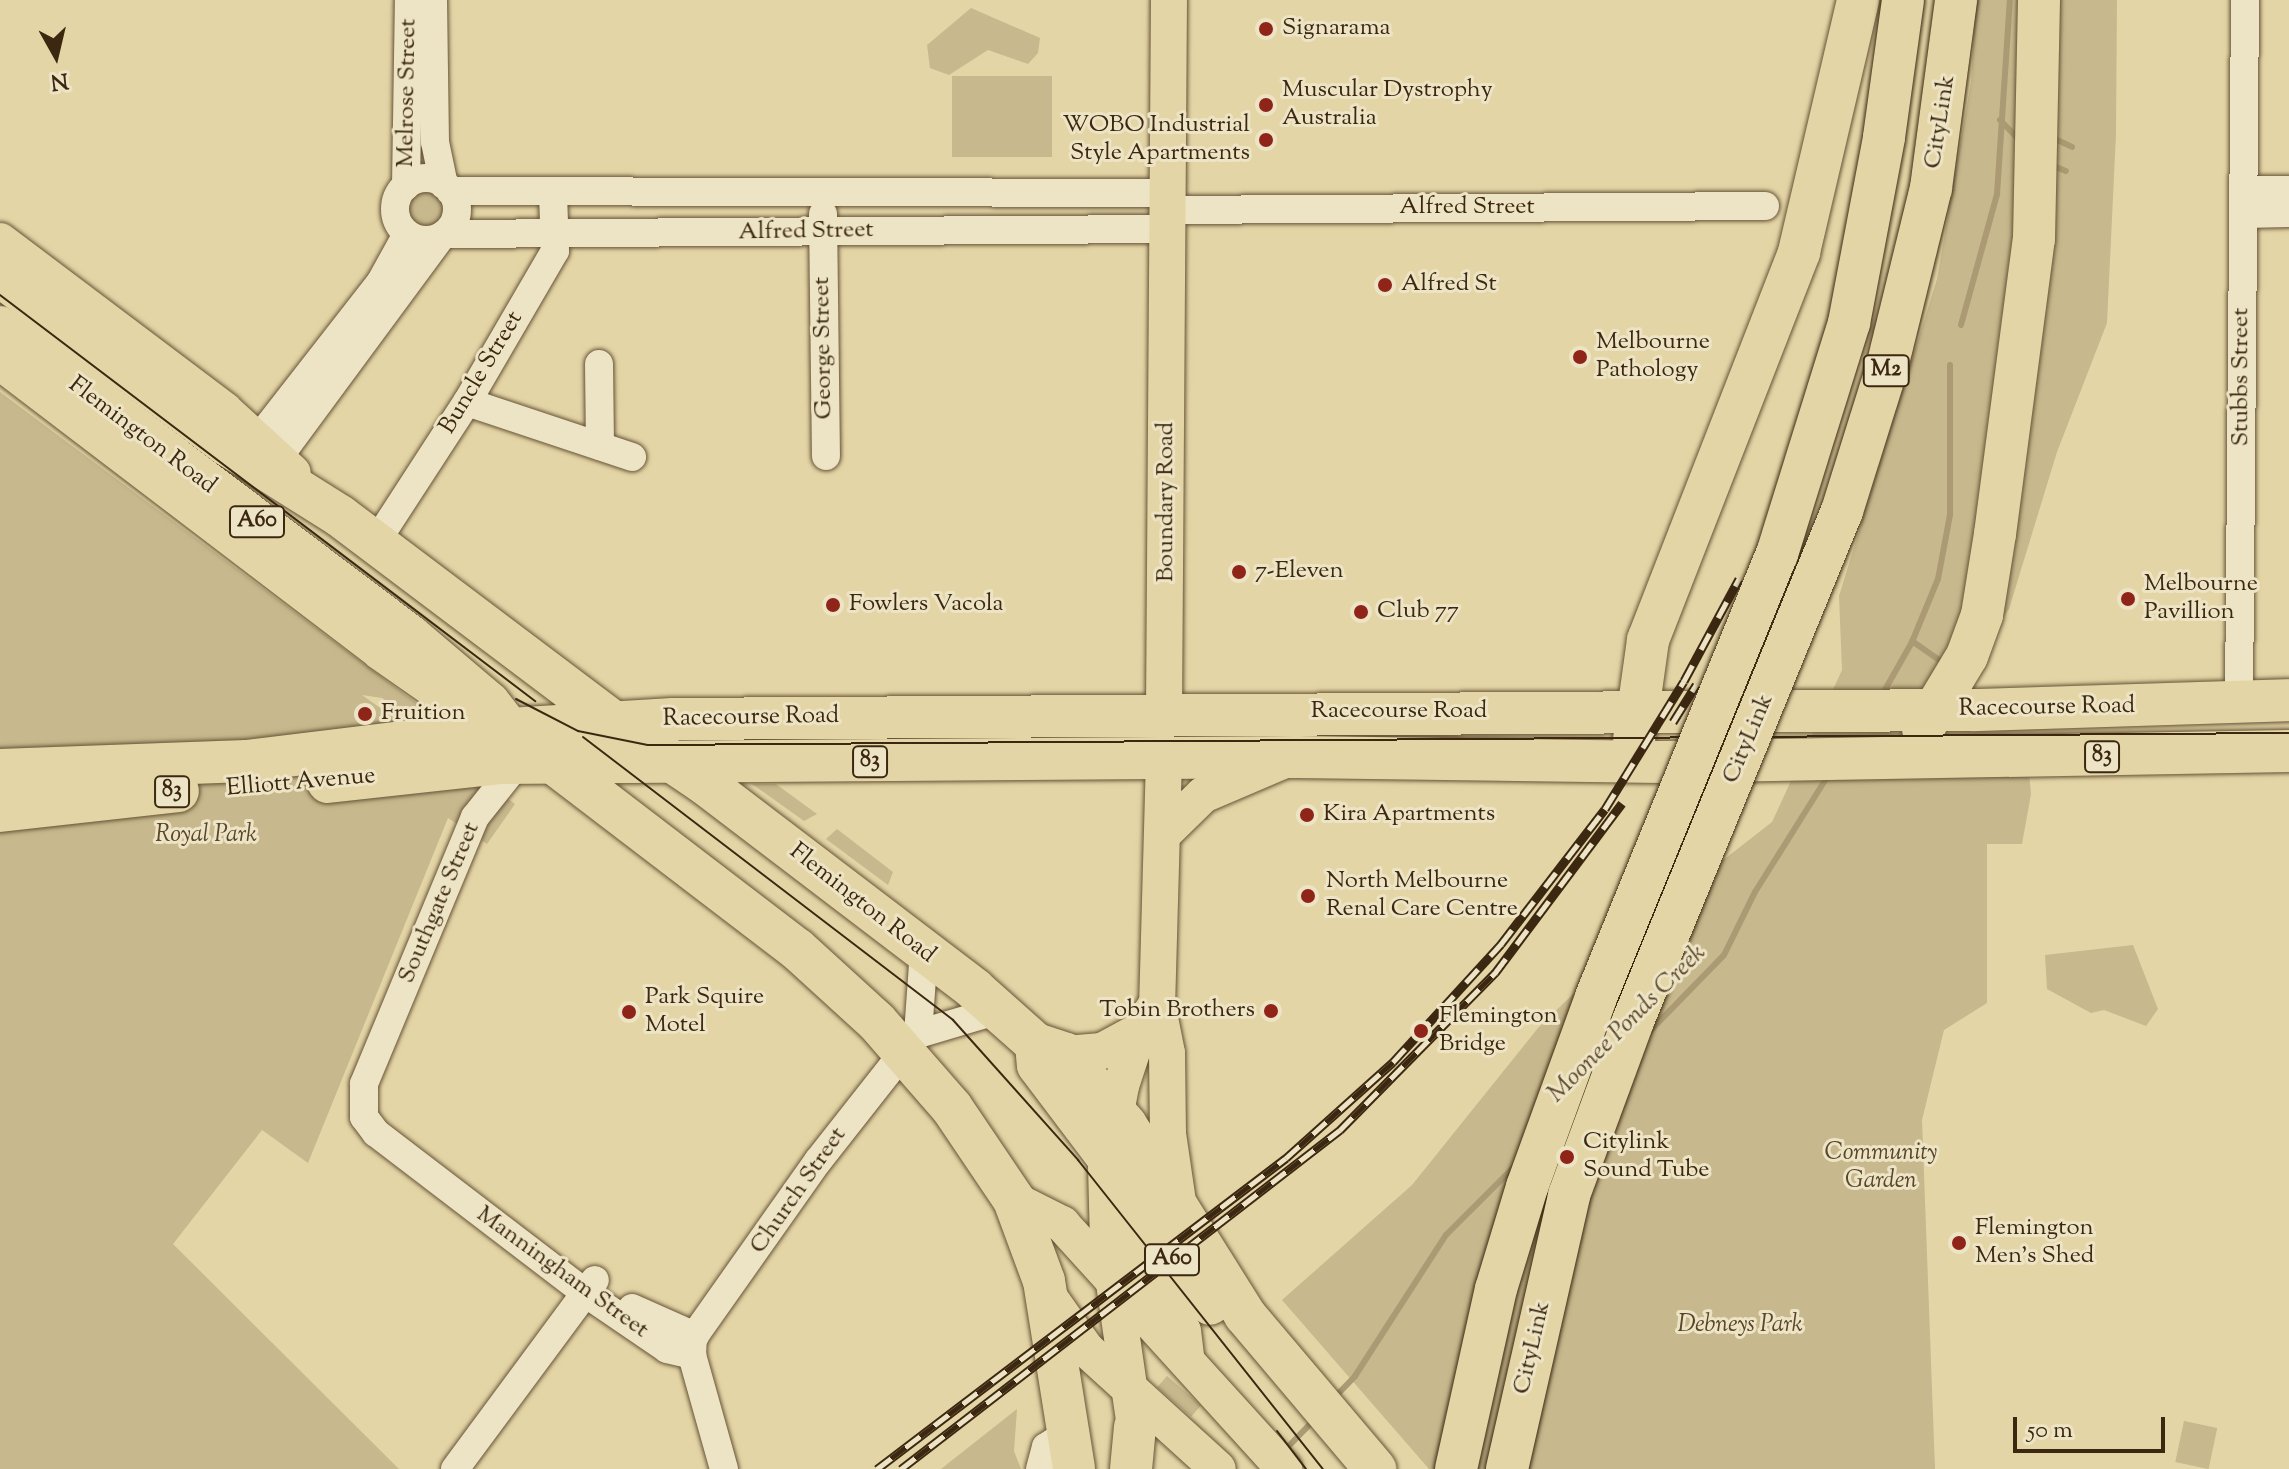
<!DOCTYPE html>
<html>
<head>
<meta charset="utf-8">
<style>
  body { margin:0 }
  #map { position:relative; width:2289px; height:1469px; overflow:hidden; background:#e4d5a6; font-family:"Sorts Mill Goudy",serif }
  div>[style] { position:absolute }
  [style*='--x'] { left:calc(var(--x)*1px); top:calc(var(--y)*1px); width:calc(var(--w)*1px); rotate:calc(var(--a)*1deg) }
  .green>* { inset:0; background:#c7b88d; transform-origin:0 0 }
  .round { border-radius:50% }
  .stream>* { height:6px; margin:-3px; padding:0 3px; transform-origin:3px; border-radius:3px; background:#ab9a73 }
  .roads { filter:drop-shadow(0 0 2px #665336) drop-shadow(0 0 2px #665336) }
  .minor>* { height:28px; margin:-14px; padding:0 14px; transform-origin:14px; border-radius:14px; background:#ede4c5 }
  .minor>.ring { margin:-14px; padding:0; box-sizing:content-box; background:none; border:28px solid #ede4c5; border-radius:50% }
  .major>* { height:36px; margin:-18px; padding:0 18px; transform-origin:18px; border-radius:18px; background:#e4d5a6 }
  .highway>* { height:42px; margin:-21px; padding:0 21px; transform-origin:21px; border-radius:21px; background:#e4d5a6 }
  .tram>* { height:2px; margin:-1px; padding:0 1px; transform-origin:1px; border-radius:1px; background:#3c2811 }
  .rail>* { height:9px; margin-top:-4.5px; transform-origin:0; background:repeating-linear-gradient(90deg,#ede4c5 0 18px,#3c2811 0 36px); box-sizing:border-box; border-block:2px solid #3c2811 }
  .bridges { filter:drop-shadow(0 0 2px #3c2811) drop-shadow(0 0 2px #3c2811) }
  .highway-bridge>* { height:42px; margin:-21px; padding:0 21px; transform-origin:21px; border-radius:21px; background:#e4d5a6 }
  .dots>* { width:22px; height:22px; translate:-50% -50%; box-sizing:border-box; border:4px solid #ede4c5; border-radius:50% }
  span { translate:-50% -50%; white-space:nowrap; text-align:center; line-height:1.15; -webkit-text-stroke:6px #ede4c5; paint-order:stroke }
  .shield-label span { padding:2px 6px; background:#ede4c5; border:2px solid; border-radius:6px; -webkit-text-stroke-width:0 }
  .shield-label { font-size:22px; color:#3c2811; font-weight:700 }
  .poi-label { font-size:24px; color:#3c2811 }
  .left { translate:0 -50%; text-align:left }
  .right { translate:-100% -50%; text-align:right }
  .street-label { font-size:24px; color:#3c2811 }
  .park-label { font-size:24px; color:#58452a; font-style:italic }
  .water-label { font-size:26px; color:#5d4a2e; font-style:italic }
  .north { position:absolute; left:16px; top:16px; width:80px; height:80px; -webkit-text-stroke:6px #ede4c5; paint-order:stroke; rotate:172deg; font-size:22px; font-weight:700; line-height:32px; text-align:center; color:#3c2811 }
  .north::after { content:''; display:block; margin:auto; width:28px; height:36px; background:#3c2811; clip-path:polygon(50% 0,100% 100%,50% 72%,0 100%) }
  .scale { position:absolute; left:2013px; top:1417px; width:152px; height:36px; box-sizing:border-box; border:4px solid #3c2811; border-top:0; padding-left:10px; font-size:24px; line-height:28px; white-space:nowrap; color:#3c2811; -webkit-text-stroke:6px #ede4c5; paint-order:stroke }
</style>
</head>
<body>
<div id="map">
  <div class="green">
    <i style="clip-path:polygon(1976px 0,2117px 0,2116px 134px,2107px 323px,2057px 452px,2009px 609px,1898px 775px,2029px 772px,2031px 794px,2022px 844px,1987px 844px,1987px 1003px,1944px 1030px,1922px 1120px,1935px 1469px,1429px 1469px,1282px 1300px,1412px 1185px,1538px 1028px,1663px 907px,1772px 822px,1842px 670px,1839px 596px,1937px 279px,1971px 82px)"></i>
    <i style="clip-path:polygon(971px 8px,1040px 38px,1038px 53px,1028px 64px,988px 50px,949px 75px,930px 68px,927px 45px)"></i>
    <i style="left:1052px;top:76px;width:81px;height:100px;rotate:90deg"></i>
    <i class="round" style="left:407px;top:191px;width:38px;height:38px"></i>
    <i style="clip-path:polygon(0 392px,423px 708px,419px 722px,382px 698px,362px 695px,515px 804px,487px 844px,448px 818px,308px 1163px,262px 1130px,173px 1244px,399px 1469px,0 1469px)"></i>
    <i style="clip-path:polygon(752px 784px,776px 784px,817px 814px,804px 821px)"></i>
    <i style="clip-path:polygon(837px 829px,893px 872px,888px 885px,826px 839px)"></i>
    <i style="clip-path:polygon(2133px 945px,2158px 1009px,2146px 1026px,2104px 1010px,2091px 1013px,2047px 989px,2045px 955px)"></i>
    <i style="left:1167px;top:1376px;width:45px;height:15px;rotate:41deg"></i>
    <i style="clip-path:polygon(1017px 1409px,1014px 1451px,1021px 1469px,941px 1469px)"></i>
    <i style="left:2184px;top:1421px;width:34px;height:42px;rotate:12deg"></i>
  </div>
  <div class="stream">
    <i style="--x:2000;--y:120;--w:29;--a:46"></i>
    <i style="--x:2053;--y:138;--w:21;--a:25"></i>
    <i style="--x:2051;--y:165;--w:16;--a:22"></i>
    <i style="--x:1961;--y:325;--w:136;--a:-74.6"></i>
    <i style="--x:1997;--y:194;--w:194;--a:-86.2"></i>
    <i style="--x:1912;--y:641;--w:39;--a:35"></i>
    <i style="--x:1882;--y:695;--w:61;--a:-60.5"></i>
    <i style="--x:1912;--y:642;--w:68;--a:-67.6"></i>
    <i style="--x:1938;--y:579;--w:65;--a:-79.4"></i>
    <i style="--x:1950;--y:515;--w:150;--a:-90"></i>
    <i style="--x:1649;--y:1032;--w:107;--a:-45.8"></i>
    <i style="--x:1724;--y:955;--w:70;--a:-63.8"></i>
    <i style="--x:1755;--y:892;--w:139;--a:-57.9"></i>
    <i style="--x:1335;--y:1397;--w:29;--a:-46"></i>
    <i style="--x:1355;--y:1376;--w:168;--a:-57.2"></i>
    <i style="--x:1446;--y:1235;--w:96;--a:-45"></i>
    <i style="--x:1283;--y:1452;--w:45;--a:-45.9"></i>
  </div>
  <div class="roads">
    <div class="minor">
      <i style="--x:433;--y:0;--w:142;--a:89.2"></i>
      <i style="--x:435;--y:142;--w:44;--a:78.2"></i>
      <i class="ring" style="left:395px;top:178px;width:34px;height:34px"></i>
      <i style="--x:406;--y:186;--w:186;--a:-89.1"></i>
      <i style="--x:2243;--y:190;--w:46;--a:0"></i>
      <i style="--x:450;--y:191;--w:718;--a:0.16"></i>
      <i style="--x:1168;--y:210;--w:597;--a:-0.38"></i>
      <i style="--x:823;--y:214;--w:242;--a:89.3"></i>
      <i style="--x:2243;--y:214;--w:46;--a:-1.2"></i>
      <i style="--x:445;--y:234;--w:723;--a:-0.4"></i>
      <i style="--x:599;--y:364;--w:82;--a:89.3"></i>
      <i style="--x:467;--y:402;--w:174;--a:18.4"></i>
      <i style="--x:258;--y:439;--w:198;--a:-52"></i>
      <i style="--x:380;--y:283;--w:56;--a:-61.1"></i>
      <i style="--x:278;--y:458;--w:275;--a:-53.6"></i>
      <i style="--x:376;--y:542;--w:167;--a:-57"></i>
      <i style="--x:467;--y:402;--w:175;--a:-59.8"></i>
      <i style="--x:555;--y:251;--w:58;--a:-92"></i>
      <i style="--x:2239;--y:702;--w:702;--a:-89.51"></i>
      <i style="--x:518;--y:763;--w:69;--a:128.5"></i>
      <i style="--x:475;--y:817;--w:289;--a:112.6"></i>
      <i style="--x:364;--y:1084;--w:33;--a:90"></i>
      <i style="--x:364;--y:1117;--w:20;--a:53"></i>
      <i style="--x:376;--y:1133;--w:263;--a:37.4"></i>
      <i style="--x:585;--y:1293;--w:99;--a:34.3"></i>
      <i style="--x:667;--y:1349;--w:26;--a:13"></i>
      <i style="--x:918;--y:1034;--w:84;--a:-16.5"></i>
      <i style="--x:632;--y:1308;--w:69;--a:24"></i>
      <i style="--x:455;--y:1469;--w:235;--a:-53.5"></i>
      <i style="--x:724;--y:1469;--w:118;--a:-105.7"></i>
      <i style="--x:692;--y:1355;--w:17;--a:-87"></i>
      <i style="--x:693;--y:1338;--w:217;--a:-54.8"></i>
      <i style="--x:818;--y:1161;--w:162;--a:-51.8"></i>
      <i style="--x:918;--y:1034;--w:83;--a:-85.9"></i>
      <i style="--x:1040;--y:1469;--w:23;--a:-75"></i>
      <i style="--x:1046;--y:1447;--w:27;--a:-33"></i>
    </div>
    <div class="major">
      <i style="--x:0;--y:241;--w:281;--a:37"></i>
      <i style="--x:224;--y:410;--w:93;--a:42.4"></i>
      <i style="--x:0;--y:362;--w:478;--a:37.3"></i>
      <i style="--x:380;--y:652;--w:101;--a:34.9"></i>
      <i style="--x:463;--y:710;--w:46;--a:20.4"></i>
      <i style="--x:1164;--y:712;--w:712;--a:-89.6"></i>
      <i style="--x:1164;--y:758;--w:245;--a:91.6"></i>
      <i style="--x:1157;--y:1003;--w:51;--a:78.7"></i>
      <i style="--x:1167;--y:1053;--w:81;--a:89.3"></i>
      <i style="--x:1168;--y:1134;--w:69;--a:81.6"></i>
      <i style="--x:1163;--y:834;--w:56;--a:-44.3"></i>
      <i style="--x:1203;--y:795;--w:84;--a:-23.2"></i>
      <i style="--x:1066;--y:1054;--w:36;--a:-5"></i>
      <i style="--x:1102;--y:1051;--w:42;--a:-28.4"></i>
      <i style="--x:1014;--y:1200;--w:54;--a:26.6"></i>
      <i style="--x:1062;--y:1224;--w:331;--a:47.8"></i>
      <i style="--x:1109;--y:1231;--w:124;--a:53.5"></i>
      <i style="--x:1183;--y:1331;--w:24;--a:83"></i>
      <i style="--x:1047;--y:1294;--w:67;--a:54.7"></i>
      <i style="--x:1086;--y:1349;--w:178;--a:42.3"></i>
      <i style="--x:1135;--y:1427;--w:187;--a:-98.3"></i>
      <i style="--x:1108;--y:1242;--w:76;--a:-91.5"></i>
      <i style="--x:1106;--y:1166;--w:81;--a:-79.4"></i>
      <i style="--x:1121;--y:1086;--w:58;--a:-71.9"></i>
      <i style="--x:1139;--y:1031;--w:33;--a:-57"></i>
    </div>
    <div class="highway">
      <i style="--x:0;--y:276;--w:283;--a:36.7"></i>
      <i style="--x:227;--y:445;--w:133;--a:32.1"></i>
      <i style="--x:340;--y:516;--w:341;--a:37"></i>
      <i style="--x:612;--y:721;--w:111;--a:34"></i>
      <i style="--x:704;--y:783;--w:340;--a:37.3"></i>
      <i style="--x:974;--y:989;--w:83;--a:41.6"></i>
      <i style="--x:1036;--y:1044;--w:32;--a:18"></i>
      <i style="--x:1066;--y:1054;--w:93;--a:49.8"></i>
      <i style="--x:1126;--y:1125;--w:224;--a:57.9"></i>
      <i style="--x:1245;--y:1315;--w:202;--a:49.8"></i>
      <i style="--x:0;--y:327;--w:513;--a:37"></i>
      <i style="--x:410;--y:636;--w:104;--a:40.3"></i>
      <i style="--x:489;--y:703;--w:33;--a:52"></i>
      <i style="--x:509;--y:729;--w:362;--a:37.4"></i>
      <i style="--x:797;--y:949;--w:108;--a:42.4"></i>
      <i style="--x:877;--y:1022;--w:114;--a:48.9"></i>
      <i style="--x:952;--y:1108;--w:111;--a:56"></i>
      <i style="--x:1014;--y:1200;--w:86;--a:69.7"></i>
      <i style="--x:1044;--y:1281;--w:190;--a:80.9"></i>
      <i style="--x:1923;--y:729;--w:85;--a:-58.9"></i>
      <i style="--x:1967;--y:656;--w:44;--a:-69.9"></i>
      <i style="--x:1982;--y:615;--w:82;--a:-80.9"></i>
      <i style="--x:1995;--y:534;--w:298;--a:-82.5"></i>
      <i style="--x:2034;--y:239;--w:239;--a:-88.8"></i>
      <i style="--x:1634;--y:740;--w:101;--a:-82"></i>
      <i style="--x:1648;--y:640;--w:416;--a:-68.7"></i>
      <i style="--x:1799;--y:252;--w:259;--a:-76.8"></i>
      <i style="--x:0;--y:770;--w:246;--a:-2.1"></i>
      <i style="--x:246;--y:761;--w:265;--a:-6.9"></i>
      <i style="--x:509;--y:729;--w:164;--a:-3.5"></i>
      <i style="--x:673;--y:719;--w:1303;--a:-0.4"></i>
      <i style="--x:1976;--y:710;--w:313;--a:-1.8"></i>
      <i style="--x:328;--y:782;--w:173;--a:-6.3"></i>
      <i style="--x:500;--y:763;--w:797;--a:-0.43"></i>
      <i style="--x:1297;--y:757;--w:365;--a:0.8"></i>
      <i style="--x:1662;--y:762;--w:627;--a:-1.01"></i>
      <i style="--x:0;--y:811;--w:179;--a:-6.4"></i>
      <i style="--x:1036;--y:1044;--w:21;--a:85"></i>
      <i style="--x:1038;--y:1065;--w:143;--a:53"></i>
      <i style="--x:1124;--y:1179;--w:57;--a:41.5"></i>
      <i style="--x:1128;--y:1199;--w:133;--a:52"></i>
      <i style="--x:1131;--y:1469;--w:42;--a:-84.6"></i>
    </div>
  </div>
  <div class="tram">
    <i style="--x:0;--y:295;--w:672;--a:37.19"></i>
    <i style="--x:516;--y:699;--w:70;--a:27.3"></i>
    <i style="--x:578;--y:731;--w:71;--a:11.3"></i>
    <i style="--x:648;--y:745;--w:1641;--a:-0.42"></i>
    <i style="--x:583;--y:737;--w:466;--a:37.4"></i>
    <i style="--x:953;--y:1020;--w:188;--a:48.2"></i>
    <i style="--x:1078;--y:1160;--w:394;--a:51.6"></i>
    <i style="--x:1277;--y:1431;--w:48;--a:52.7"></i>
  </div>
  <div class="rail">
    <i style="--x:1673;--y:722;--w:44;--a:-58.1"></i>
    <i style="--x:877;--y:1469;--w:514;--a:-37.25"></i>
    <i style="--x:1286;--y:1158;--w:144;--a:-41.9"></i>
    <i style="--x:1393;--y:1062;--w:160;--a:-47.5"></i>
    <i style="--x:1501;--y:944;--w:170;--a:-52.4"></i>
    <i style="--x:1605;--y:809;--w:150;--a:-58.3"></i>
    <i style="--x:1684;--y:681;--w:116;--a:-61.7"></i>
    <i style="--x:901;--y:1469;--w:555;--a:-37.68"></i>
    <i style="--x:1340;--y:1130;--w:221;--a:-45.4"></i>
    <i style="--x:1495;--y:973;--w:212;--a:-53.2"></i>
  </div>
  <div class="bridges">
    <div class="highway-bridge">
      <i style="--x:1456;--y:1469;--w:184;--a:-77.5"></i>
      <i style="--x:1496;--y:1289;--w:107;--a:-73.1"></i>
      <i style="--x:1527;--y:1187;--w:202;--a:-70"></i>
      <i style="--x:1596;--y:997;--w:479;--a:-67.8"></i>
      <i style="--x:1777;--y:554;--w:242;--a:-72.7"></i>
      <i style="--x:1849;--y:323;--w:189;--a:-79.3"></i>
      <i style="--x:1884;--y:137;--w:138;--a:-82.1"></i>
      <i style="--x:1507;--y:1469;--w:281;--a:-77.2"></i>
      <i style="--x:1569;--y:1195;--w:185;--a:-69.8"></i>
      <i style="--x:1633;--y:1021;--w:551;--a:-67.72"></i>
      <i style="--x:1842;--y:511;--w:147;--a:-72.6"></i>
      <i style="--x:1886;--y:371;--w:188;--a:-76.2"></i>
      <i style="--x:1931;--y:188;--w:190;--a:-82.4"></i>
    </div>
  </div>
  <div class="dots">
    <i style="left:1266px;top:29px;background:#8f2418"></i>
    <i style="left:1266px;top:105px;background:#8f2418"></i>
    <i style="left:1266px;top:140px;background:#8f2418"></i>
    <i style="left:1385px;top:285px;background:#8f2418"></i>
    <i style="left:1580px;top:357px;background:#8f2418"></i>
    <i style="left:1239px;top:572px;background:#8f2418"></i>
    <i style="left:2128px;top:599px;background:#8f2418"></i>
    <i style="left:833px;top:605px;background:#8f2418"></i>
    <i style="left:1361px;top:612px;background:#8f2418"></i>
    <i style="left:365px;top:714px;background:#8f2418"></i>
    <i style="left:1307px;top:815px;background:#8f2418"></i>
    <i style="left:1308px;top:896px;background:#8f2418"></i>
    <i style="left:1271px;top:1011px;background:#8f2418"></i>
    <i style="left:629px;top:1012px;background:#8f2418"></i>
    <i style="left:1421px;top:1031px;background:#8f2418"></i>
    <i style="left:1567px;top:1157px;background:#8f2418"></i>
    <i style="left:1959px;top:1243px;background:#8f2418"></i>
  </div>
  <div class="shield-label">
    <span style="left:1886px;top:371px">M2</span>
    <span style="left:257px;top:522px">A60</span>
    <span style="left:2102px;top:757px">83</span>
    <span style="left:870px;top:762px">83</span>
    <span style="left:172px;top:792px">83</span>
    <span style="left:1172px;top:1260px">A60</span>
  </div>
  <div class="poi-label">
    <span class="left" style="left:1282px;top:29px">Signarama</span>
    <span class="left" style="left:1282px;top:105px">Muscular Dystrophy<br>Australia</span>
    <span class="right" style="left:1250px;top:140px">WOBO Industrial<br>Style Apartments</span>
    <span class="left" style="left:1401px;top:285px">Alfred St</span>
    <span class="left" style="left:1596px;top:357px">Melbourne<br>Pathology</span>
    <span class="left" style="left:1255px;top:572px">7-Eleven</span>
    <span class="left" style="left:2144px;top:599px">Melbourne<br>Pavillion</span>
    <span class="left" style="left:849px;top:605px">Fowlers Vacola</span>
    <span class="left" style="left:1377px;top:612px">Club 77</span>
    <span class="left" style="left:381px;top:714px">Fruition</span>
    <span class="left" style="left:1323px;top:815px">Kira Apartments</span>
    <span class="left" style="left:1326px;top:896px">North Melbourne<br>Renal Care Centre</span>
    <span class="left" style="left:645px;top:1012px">Park Squire<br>Motel</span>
    <span class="right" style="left:1255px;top:1011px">Tobin Brothers</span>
    <span class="left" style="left:1439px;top:1031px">Flemington<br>Bridge</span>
    <span class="left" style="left:1583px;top:1157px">Citylink<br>Sound Tube</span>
    <span class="left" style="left:1975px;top:1243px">Flemington<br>Men's Shed</span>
  </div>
  <div class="street-label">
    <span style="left:408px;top:93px;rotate:-89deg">Melrose Street</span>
    <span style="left:1941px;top:122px;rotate:-81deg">CityLink</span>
    <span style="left:1467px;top:208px">Alfred Street</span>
    <span style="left:806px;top:232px;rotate:-1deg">Alfred Street</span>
    <span style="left:824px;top:348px;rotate:-91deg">George Street</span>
    <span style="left:482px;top:373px;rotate:-59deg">Buncle Street</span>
    <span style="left:2242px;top:377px;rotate:-90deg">Stubbs Street</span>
    <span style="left:142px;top:436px;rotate:37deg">Flemington Road</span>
    <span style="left:1167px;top:502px;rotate:-90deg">Boundary Road</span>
    <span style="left:2047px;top:708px;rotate:-1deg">Racecourse Road</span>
    <span style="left:1399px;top:712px">Racecourse Road</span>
    <span style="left:751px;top:718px;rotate:-1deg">Racecourse Road</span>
    <span style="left:1749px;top:739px;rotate:-67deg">CityLink</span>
    <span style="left:301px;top:783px;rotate:-5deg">Elliott Avenue</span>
    <span style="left:440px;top:903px;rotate:-67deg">Southgate Street</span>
    <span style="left:862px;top:904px;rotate:38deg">Flemington Road</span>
    <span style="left:799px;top:1191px;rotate:-55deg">Church Street</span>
    <span style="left:562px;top:1273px;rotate:36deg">Manningham Street</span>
    <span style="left:1533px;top:1348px;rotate:-77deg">CityLink</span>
  </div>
  <div class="park-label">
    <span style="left:206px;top:836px">Royal Park</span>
    <span style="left:1881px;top:1168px">Community<br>Garden</span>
    <span style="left:1740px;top:1326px">Debneys Park</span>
  </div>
  <div class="water-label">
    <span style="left:1627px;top:1024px;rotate:-45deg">Moonee Ponds Creek</span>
  </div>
  <div class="north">N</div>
  <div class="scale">50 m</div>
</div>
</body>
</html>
